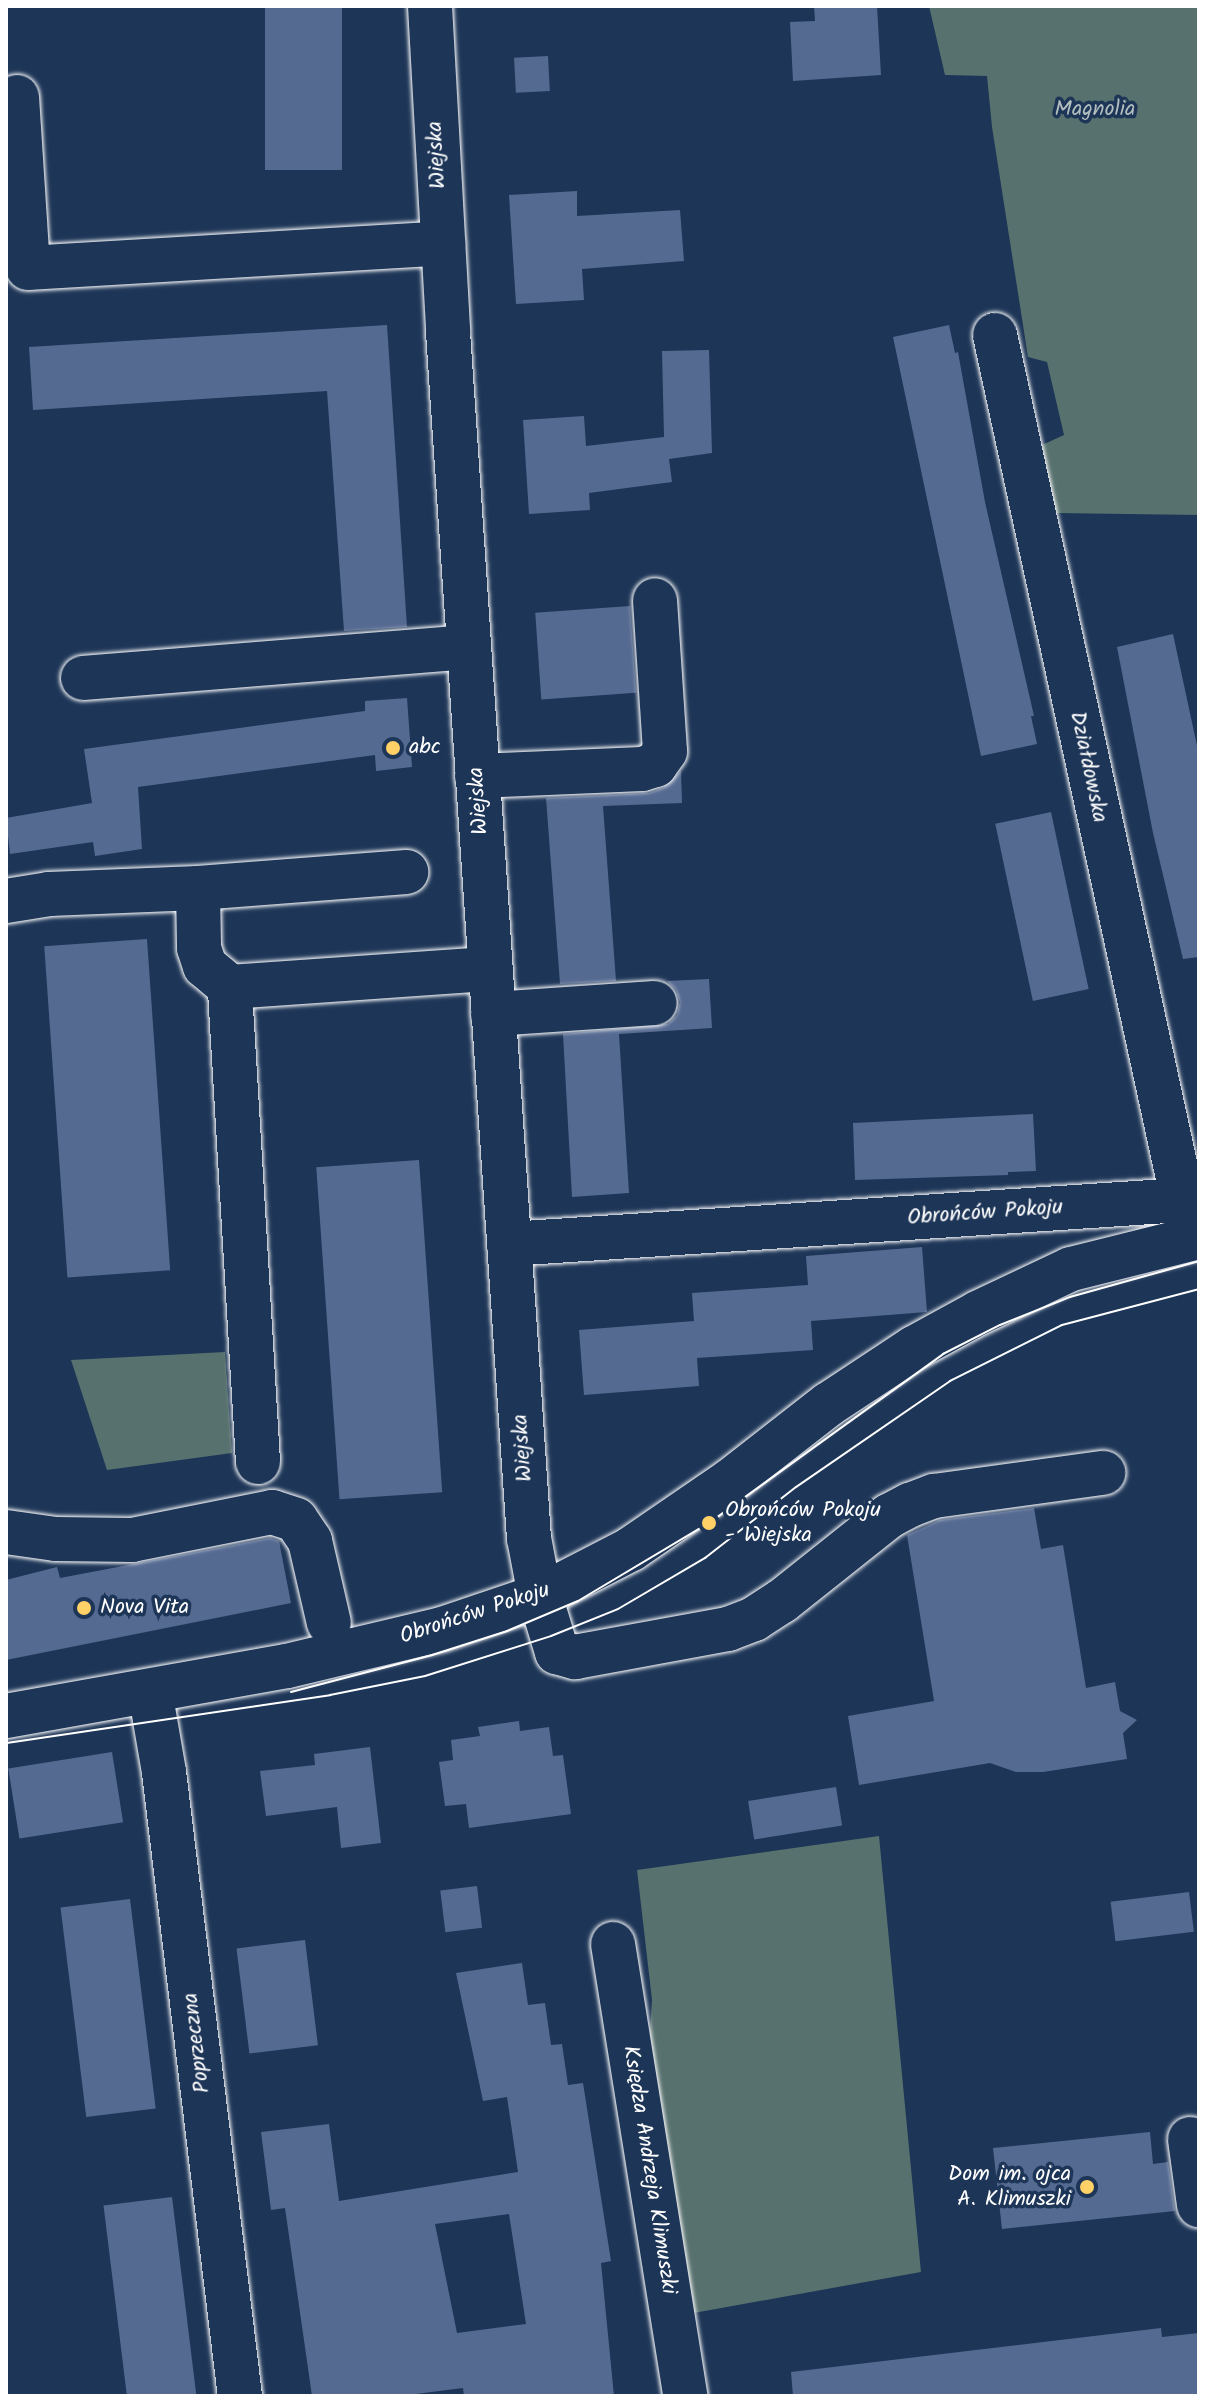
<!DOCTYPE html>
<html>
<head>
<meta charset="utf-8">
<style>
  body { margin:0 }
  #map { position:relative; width:1205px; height:2402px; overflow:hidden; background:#1d3557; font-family:Kalam,sans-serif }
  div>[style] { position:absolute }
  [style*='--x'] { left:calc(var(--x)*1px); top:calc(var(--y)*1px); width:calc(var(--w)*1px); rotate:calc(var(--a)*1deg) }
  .green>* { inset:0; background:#57716e }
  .building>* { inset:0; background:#556a91; transform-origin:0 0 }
  .roads { filter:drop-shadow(0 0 2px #fff) drop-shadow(0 0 2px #fff) }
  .minor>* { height:44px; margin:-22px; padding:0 22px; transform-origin:22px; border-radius:22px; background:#1d3557 }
  .tram>* { height:2px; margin:-1px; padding:0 1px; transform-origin:1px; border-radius:1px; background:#fff }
  .dots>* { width:22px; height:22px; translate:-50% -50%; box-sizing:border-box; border:4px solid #1d3557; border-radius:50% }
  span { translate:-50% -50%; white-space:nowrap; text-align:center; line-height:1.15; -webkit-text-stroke:7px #1d3557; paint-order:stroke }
  .park-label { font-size:22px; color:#b3bfbe }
  .street-label { font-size:22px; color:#fff }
  .poi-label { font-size:22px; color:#fff }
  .left { translate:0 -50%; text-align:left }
  .right { translate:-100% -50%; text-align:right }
  .frame { position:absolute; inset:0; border:8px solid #fff; pointer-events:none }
</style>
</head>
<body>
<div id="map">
  <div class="green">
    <i style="clip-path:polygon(929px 6px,1199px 6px,1199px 515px,1055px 513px,1042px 445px,1064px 435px,1047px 362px,1028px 357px,992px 127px,987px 76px,945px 75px)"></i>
    <i style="clip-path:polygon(225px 1352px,232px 1453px,107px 1470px,71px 1360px)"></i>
    <i style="clip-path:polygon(879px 1836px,921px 2272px,688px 2314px,649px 2048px,652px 2000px,637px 1870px)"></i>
  </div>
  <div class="building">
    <i style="left:265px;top:6px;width:77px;height:164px"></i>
    <i style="clip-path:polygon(814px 6px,877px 6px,881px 75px,793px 81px,790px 22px,815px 21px)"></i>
    <i style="left:548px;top:56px;width:35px;height:34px;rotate:87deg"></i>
    <i style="clip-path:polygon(577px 191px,577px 216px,680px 210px,684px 261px,582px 269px,584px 300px,516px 304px,509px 195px)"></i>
    <i style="clip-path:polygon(387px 325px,407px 627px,344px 631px,327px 391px,33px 410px,29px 347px)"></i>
    <i style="clip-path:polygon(949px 325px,955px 353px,958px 352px,985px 502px,1034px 716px,1031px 716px,1037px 744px,981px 756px,893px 337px)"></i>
    <i style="clip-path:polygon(709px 350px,712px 453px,669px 459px,672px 482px,589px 493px,590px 510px,529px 514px,523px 420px,584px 416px,586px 446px,664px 437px,662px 351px)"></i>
    <i style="left:630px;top:606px;width:87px;height:95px;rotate:86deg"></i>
    <i style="clip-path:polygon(1173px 634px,1199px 755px,1199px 957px,1183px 959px,1153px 833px,1117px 647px)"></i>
    <i style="clip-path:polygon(407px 698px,412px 767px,376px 771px,375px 755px,138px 787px,142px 849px,95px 856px,93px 842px,10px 854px,6px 818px,92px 803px,84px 749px,365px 711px,365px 701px)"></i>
    <i style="clip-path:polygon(681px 771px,682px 803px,603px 806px,616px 981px,560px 984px,546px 798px,649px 793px,663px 788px)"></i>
    <i style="left:1051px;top:812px;width:181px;height:57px;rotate:78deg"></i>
    <i style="left:147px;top:939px;width:332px;height:103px;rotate:86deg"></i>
    <i style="clip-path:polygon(709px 979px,712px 1028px,619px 1034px,629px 1193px,572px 1197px,563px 1034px,668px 1024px,677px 1015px,680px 1002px,676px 990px,667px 981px)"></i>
    <i style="clip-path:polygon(1033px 1114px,1036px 1171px,1008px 1172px,1008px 1175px,855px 1180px,853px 1123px)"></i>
    <i style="left:419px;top:1160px;width:333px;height:103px;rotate:86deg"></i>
    <i style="clip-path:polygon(922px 1247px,927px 1312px,811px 1321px,813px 1350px,697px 1358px,699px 1386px,584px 1395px,579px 1330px,694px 1321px,692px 1293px,808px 1285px,806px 1256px)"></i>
    <i style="clip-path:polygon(1034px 1508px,1041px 1549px,1063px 1545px,1086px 1688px,1115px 1682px,1120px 1711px,1137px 1720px,1123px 1733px,1127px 1759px,1043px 1772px,1016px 1772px,990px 1763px,859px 1785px,848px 1716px,934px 1701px,907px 1535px,940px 1520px)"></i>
    <i style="clip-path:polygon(270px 1538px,279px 1541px,291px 1603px,6px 1660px,6px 1580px,57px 1567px,60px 1578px)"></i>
    <i style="clip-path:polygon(519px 1721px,520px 1731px,549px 1727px,553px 1756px,563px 1755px,571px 1814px,469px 1828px,466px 1804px,445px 1806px,439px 1762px,453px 1760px,451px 1740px,480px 1736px,478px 1727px)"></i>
    <i style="clip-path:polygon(370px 1747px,381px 1843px,341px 1848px,337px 1807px,266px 1816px,260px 1771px,315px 1765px,314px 1754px)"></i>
    <i style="left:112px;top:1752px;width:71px;height:105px;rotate:81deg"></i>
    <i style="left:836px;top:1787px;width:39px;height:89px;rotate:81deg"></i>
    <i style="left:477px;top:1886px;width:42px;height:37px;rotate:83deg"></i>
    <i style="left:1189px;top:1892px;width:40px;height:79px;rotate:83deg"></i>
    <i style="left:130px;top:1899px;width:211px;height:70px;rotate:83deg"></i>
    <i style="left:305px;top:1940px;width:106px;height:69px;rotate:83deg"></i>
    <i style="clip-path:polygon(evenodd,522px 1963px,528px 2005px,545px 2003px,551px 2045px,562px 2044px,568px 2085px,583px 2083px,611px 2261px,601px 2263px,614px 2396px,464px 2396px,463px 2388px,400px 2396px,312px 2396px,285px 2208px,271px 2210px,261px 2132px,329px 2124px,339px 2201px,518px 2172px,507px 2097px,483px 2101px,456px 1973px,522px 1963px,509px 2214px,526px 2324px,457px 2333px,435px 2224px,509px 2214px)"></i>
    <i style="clip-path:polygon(1150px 2132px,1153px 2164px,1168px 2162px,1175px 2211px,1002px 2229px,993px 2148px)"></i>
    <i style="left:172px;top:2197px;width:201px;height:69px;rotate:83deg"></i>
    <i style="clip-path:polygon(1161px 2328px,1162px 2337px,1199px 2333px,1199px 2396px,793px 2396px,791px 2372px)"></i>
  </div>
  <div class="roads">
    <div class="minor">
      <i style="--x:430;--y:6;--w:326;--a:86.8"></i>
      <i style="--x:448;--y:332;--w:1209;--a:86.16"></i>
      <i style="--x:529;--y:1538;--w:59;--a:79.3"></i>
      <i style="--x:540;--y:1596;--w:59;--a:73.1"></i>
      <i style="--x:557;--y:1652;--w:19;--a:16"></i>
      <i style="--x:575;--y:1657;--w:156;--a:-10.4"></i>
      <i style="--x:728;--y:1629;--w:28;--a:-21"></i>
      <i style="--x:754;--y:1619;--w:33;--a:-33"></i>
      <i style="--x:782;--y:1601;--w:137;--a:-38.5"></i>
      <i style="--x:889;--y:1516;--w:24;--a:-28"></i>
      <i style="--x:910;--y:1505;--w:26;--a:-21"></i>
      <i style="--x:934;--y:1496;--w:171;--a:-7.8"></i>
      <i style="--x:17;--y:97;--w:171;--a:86.3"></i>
      <i style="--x:28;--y:268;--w:416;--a:-3.4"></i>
      <i style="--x:995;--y:335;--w:924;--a:77.75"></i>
      <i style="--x:83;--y:678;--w:387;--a:-4.6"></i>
      <i style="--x:477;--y:776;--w:165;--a:-2.4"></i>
      <i style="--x:642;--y:769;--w:14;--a:-17"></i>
      <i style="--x:655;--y:765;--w:17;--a:-54"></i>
      <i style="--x:665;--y:751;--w:151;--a:-93.8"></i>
      <i style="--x:198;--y:888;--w:60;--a:89"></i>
      <i style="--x:199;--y:948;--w:19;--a:72"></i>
      <i style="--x:205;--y:966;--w:33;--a:40"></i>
      <i style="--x:6;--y:901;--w:44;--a:-9.2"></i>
      <i style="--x:49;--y:894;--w:149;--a:-2.3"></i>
      <i style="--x:198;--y:888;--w:209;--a:-4.4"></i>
      <i style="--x:493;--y:1014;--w:162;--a:-3.9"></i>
      <i style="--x:509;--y:1244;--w:674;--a:-3.74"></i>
      <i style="--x:258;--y:1462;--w:476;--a:-93.4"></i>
      <i style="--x:230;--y:987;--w:261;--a:-4"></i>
      <i style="--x:6;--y:1532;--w:50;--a:8"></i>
      <i style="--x:56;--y:1539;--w:76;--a:0.8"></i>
      <i style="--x:132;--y:1540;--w:143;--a:-11.3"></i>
      <i style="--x:272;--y:1512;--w:25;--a:18"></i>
      <i style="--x:296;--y:1520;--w:25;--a:56"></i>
      <i style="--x:310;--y:1541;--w:84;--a:77"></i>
      <i style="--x:150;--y:1691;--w:82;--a:80.2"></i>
      <i style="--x:164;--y:1772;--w:629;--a:83.06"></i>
      <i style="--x:6;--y:1716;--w:285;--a:-10.1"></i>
      <i style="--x:287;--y:1666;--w:159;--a:-13.4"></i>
      <i style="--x:442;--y:1629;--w:103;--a:-18.6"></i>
      <i style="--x:540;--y:1596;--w:102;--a:-27.3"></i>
      <i style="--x:631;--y:1549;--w:120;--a:-34.5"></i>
      <i style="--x:730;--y:1481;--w:125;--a:-37.9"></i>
      <i style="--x:829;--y:1404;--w:102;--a:-33.4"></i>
      <i style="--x:914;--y:1348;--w:73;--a:-28.7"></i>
      <i style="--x:978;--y:1313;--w:103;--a:-25.3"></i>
      <i style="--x:1071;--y:1269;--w:132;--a:-14"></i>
      <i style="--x:613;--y:1944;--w:458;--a:80.9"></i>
      <i style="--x:1190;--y:2139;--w:67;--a:82.2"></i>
    </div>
  </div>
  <div class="tram">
    <i style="--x:291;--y:1692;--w:146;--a:-14.7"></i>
    <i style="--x:432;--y:1655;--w:79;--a:-17.7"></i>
    <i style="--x:507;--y:1631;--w:77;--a:-22.9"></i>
    <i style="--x:578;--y:1601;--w:152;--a:-30.8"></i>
    <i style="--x:709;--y:1523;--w:289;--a:-35.8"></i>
    <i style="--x:943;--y:1354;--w:64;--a:-27"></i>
    <i style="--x:1000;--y:1325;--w:75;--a:-21.8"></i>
    <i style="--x:1070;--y:1297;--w:134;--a:-15.6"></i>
    <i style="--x:6;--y:1743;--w:328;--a:-8.4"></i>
    <i style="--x:330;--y:1695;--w:97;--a:-11.3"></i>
    <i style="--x:425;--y:1676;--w:132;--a:-17.6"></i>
    <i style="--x:551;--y:1636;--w:72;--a:-21.9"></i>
    <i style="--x:618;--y:1609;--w:101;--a:-30.4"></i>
    <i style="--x:705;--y:1558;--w:115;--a:-38"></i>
    <i style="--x:796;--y:1487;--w:187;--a:-34.5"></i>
    <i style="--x:950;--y:1381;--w:125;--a:-26.6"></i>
    <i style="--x:1062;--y:1325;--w:142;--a:-14.7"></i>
  </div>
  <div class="dots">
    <i style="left:393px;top:748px;background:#ffd166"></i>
    <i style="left:709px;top:1523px;background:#ffd166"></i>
    <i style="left:84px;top:1608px;background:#ffd166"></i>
    <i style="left:1087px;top:2187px;background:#ffd166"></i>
  </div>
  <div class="park-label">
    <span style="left:1095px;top:110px">Magnolia</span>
  </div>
  <div class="street-label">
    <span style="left:437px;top:155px;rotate:-93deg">Wiejska</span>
    <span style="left:1088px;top:767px;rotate:78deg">Działdowska</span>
    <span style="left:479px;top:801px;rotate:-94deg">Wiejska</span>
    <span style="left:985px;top:1213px;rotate:-4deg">Obrońców Pokoju</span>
    <span style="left:523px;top:1448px;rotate:-94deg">Wiejska</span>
    <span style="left:475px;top:1614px;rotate:-18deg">Obrońców Pokoju</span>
    <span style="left:197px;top:2043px;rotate:-97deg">Poprzeczna</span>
    <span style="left:649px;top:2170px;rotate:81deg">Księdza Andrzeja Klimuszki</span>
  </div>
  <div class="poi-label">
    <span class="left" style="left:409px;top:748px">abc</span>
    <span class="left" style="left:725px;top:1523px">Obrońców Pokoju<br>- Wiejska</span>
    <span class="left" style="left:100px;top:1608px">Nova Vita</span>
    <span class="right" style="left:1071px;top:2187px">Dom im. ojca<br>A. Klimuszki</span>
  </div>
  <div class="frame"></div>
</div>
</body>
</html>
